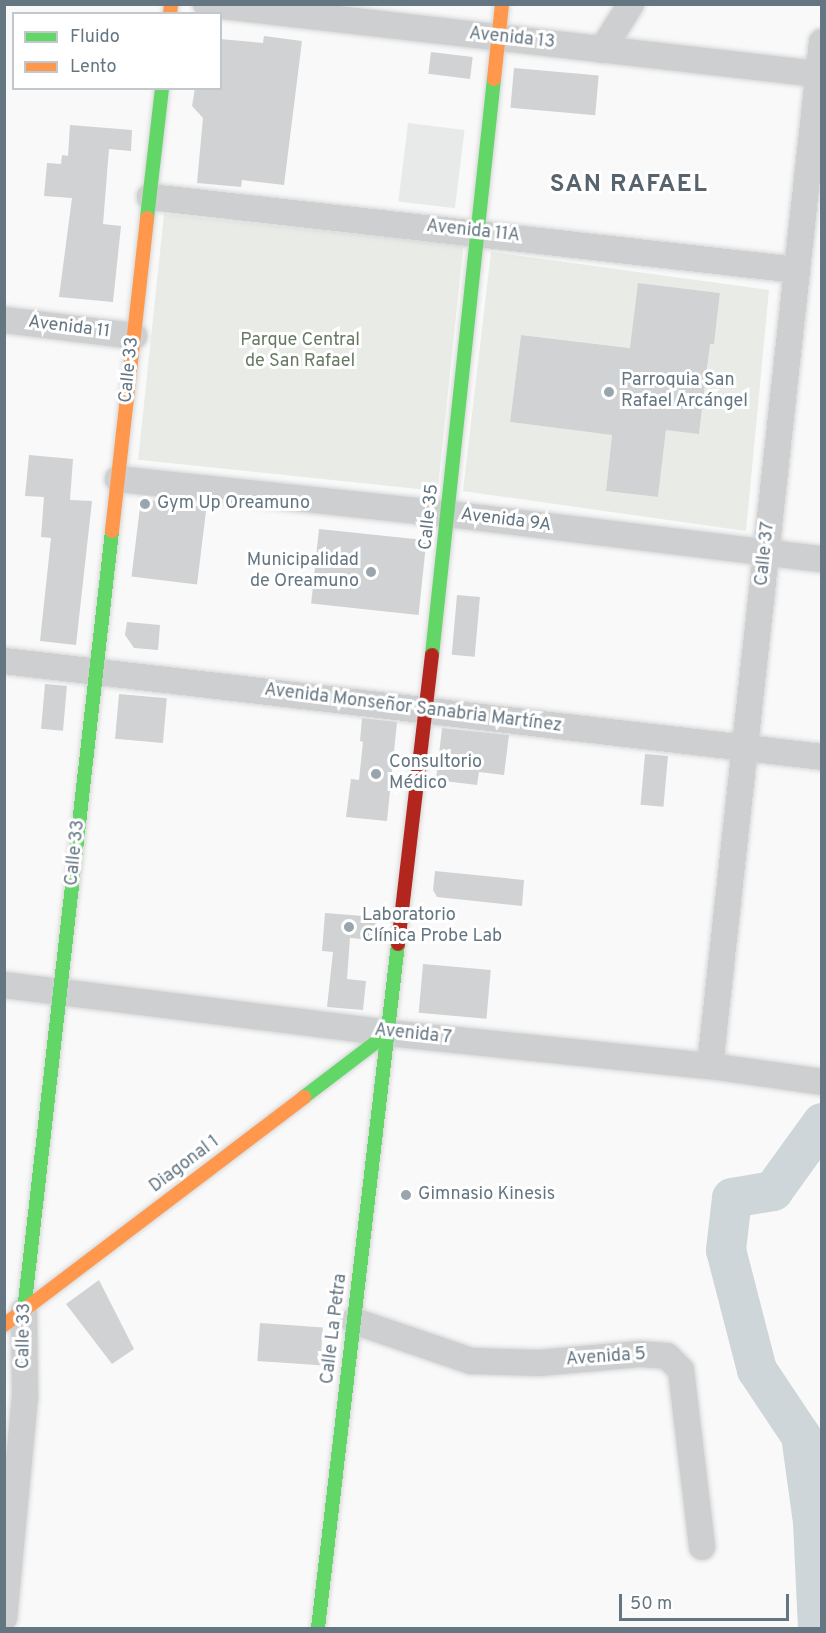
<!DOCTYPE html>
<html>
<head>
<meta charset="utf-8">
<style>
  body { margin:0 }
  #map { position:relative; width:826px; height:1633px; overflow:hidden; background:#f9f9f9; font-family:Overpass,sans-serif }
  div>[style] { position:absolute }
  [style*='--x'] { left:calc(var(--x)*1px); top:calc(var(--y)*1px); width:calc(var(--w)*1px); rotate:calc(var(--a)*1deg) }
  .built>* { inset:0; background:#e8e9e9; transform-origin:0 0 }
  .green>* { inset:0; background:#e8ebe6; transform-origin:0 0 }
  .river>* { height:40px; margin:-20px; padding:0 20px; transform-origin:20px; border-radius:20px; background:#ced6d9 }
  .building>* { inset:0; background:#d0d2d3; transform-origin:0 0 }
  .roads { filter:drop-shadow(0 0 2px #d5d6d7) drop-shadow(0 0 2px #d5d6d7) }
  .street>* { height:26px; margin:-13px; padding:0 13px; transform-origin:13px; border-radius:13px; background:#cecfd0 }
  .fast>* { height:14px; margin:-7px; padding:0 7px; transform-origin:7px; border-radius:7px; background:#63d668 }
  .slow>* { height:14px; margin:-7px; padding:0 7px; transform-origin:7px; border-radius:7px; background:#ff974d }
  .jam>* { height:14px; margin:-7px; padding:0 7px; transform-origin:7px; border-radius:7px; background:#b3261e }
  .dots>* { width:16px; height:16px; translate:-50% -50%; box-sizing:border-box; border:3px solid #fff; border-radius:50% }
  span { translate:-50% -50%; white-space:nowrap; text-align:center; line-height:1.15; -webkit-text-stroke:6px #fff; paint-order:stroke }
  .street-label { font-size:18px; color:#657683 }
  .park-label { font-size:18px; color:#687a64 }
  .poi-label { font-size:18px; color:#657683 }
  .left { translate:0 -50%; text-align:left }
  .right { translate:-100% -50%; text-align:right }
  .district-label { font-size:24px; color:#57646e; font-weight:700; letter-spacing:1.5px }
  .frame { position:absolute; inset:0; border:6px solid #657683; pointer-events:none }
  .legend { position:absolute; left:12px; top:12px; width:210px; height:78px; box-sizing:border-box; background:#fff; border:2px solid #c1c8cd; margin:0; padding:8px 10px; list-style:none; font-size:18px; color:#657683 }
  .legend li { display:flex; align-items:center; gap:12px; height:30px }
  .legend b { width:30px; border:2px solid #c1c8cd }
  .scale { position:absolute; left:619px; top:1594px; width:170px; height:27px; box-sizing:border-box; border:3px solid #657683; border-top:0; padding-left:8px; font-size:18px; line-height:21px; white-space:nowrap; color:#657683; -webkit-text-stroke:4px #fff; paint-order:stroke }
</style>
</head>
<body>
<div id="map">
  <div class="built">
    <i style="left:408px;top:123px;width:57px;height:79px;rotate:7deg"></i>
  </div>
  <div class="green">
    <i style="left:164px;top:214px;width:301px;height:247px;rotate:6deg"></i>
    <i style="clip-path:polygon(evenodd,491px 252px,769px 290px,746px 531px,463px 491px,491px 252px,638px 283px,720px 293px,714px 344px,684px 341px,708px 363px,699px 433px,666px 430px,658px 497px,606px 491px,612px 435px,510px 422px,521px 335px,676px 353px,638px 283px)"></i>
  </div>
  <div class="river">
    <i style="--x:818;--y:1628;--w:106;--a:-92.7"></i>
    <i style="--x:813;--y:1522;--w:87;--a:-97.9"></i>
    <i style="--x:801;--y:1436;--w:79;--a:-123.7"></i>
    <i style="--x:757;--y:1370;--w:124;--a:-104.5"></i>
    <i style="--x:726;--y:1250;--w:52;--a:-83.4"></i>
    <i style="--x:732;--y:1198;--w:42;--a:-9.7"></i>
    <i style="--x:773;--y:1191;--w:84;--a:-54.2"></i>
  </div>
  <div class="building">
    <i style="clip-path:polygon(264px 36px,302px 41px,284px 185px,242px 180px,241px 187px,197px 183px,203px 118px,192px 106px,195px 88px,220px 88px,220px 39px,263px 43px)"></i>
    <i style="left:431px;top:52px;width:42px;height:22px;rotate:7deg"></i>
    <i style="left:514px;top:68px;width:85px;height:40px;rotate:5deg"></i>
    <i style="clip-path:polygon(70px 125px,132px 130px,131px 151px,109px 149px,103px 224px,121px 226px,113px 302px,59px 297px,72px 198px,44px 196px,47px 163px,61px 164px,62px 155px,68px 156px)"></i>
    <i style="clip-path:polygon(638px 283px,720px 293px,714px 344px,710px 344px,699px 434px,666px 430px,658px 497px,606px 491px,612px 435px,510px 422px,521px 335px,630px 348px)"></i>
    <i style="clip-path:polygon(29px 455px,73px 459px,70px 500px,92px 501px,76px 645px,40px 641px,51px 538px,41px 537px,44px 497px,25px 496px)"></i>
    <i style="left:141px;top:499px;width:66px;height:78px;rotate:7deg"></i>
    <i style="left:319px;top:529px;width:108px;height:75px;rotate:6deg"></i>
    <i style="left:457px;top:595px;width:23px;height:60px;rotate:5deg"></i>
    <i style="clip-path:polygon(127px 622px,160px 625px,158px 650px,134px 648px,125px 635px)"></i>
    <i style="left:45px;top:684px;width:22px;height:45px;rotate:5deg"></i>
    <i style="left:119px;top:694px;width:48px;height:45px;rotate:5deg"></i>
    <i style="clip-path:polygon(362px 718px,397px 722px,387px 821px,346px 817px,351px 779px,359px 780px,363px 742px,360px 741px)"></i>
    <i style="clip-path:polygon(442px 728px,509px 735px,504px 775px,479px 772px,477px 785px,436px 780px)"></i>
    <i style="left:645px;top:754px;width:23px;height:51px;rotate:5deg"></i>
    <i style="clip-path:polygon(435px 871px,524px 880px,522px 906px,437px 897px,433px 890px)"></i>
    <i style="clip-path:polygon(325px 913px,376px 917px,374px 940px,350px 938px,347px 979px,366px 981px,363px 1010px,327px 1007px,333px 952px,322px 951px)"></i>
    <i style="left:423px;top:964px;width:68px;height:49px;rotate:5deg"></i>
    <i style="clip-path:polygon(99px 1280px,134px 1349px,112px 1364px,66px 1304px)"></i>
    <i style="left:260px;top:1323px;width:63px;height:38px;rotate:4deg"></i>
  </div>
  <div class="roads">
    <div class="street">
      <i style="--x:206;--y:4;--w:616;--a:6.53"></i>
      <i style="--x:602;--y:50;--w:54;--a:-57.8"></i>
      <i style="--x:150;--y:197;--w:651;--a:6.44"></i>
      <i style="--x:4;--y:320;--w:131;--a:7"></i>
      <i style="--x:118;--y:479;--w:332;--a:6.1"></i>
      <i style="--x:448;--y:514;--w:377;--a:6.9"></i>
      <i style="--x:4;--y:661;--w:824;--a:6.69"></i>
      <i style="--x:4;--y:985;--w:387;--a:7.1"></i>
      <i style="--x:388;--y:1033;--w:324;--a:5.9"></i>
      <i style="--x:710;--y:1066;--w:113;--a:8.1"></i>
      <i style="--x:710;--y:1066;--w:1030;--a:-83.76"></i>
      <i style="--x:354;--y:1321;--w:124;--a:18.9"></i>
      <i style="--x:471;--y:1361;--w:68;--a:1.7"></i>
      <i style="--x:539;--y:1363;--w:101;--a:-5.1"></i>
      <i style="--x:640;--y:1354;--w:27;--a:4"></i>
      <i style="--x:667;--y:1356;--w:20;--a:45"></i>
      <i style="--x:681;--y:1370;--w:178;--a:83.2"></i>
      <i style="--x:4;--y:1618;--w:222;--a:-84.6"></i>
      <i style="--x:25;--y:1397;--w:86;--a:-90.7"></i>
    </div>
    <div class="fast">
      <i style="--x:147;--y:218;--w:131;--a:-83.4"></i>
      <i style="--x:432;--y:655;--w:579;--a:-83.86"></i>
      <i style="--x:304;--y:1097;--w:106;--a:-37.3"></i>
      <i style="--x:24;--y:1311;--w:785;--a:-83.56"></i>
      <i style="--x:318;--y:1628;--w:689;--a:-83.33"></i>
    </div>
    <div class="slow">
      <i style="--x:170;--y:14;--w:10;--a:-84"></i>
      <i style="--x:494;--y:79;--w:75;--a:-83.9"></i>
      <i style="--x:112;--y:531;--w:315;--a:-83.6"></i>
      <i style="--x:4;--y:1325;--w:377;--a:-37.2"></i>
    </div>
    <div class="jam">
      <i style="--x:398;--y:944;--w:291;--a:-83.3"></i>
    </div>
  </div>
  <div class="dots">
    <i style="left:609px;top:392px;background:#99a4ac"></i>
    <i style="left:145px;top:504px;background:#99a4ac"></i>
    <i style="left:371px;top:572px;background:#99a4ac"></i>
    <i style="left:376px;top:774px;background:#99a4ac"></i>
    <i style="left:349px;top:927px;background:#99a4ac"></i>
    <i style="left:406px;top:1195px;background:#99a4ac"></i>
  </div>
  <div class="street-label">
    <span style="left:512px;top:39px;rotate:6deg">Avenida 13</span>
    <span style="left:473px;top:232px;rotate:6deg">Avenida 11A</span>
    <span style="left:69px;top:328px;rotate:7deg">Avenida 11</span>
    <span style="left:130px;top:370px;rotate:-84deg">Calle 33</span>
    <span style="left:430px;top:517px;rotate:-84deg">Calle 35</span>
    <span style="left:506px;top:521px;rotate:7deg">Avenida 9A</span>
    <span style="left:766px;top:554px;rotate:-84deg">Calle 37</span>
    <span style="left:413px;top:709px;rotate:7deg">Avenida Monseñor Sanabria Martínez</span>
    <span style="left:76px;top:853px;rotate:-84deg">Calle 33</span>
    <span style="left:413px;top:1035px;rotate:6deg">Avenida 7</span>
    <span style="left:185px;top:1165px;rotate:-37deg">Diagonal 1</span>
    <span style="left:335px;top:1329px;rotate:-83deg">Calle La Petra</span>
    <span style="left:25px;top:1336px;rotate:-89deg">Calle 33</span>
    <span style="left:606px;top:1358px;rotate:-4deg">Avenida 5</span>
  </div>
  <div class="park-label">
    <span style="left:300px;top:352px">Parque Central<br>de San Rafael</span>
  </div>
  <div class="poi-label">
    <span class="left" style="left:621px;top:392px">Parroquia San<br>Rafael Arcángel</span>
    <span class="left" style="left:157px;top:504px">Gym Up Oreamuno</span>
    <span class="right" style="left:359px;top:572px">Municipalidad<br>de Oreamuno</span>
    <span class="left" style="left:389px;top:774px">Consultorio<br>Médico</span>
    <span class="left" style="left:362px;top:927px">Laboratorio<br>Clínica Probe Lab</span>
    <span class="left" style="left:418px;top:1195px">Gimnasio Kinesis</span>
  </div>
  <div class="district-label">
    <span style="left:629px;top:186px">SAN RAFAEL</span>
  </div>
  <div class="frame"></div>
  <ul class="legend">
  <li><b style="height:8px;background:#63d668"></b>Fluido</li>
  <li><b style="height:8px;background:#ff974d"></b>Lento</li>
  </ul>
  <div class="scale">50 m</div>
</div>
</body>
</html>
